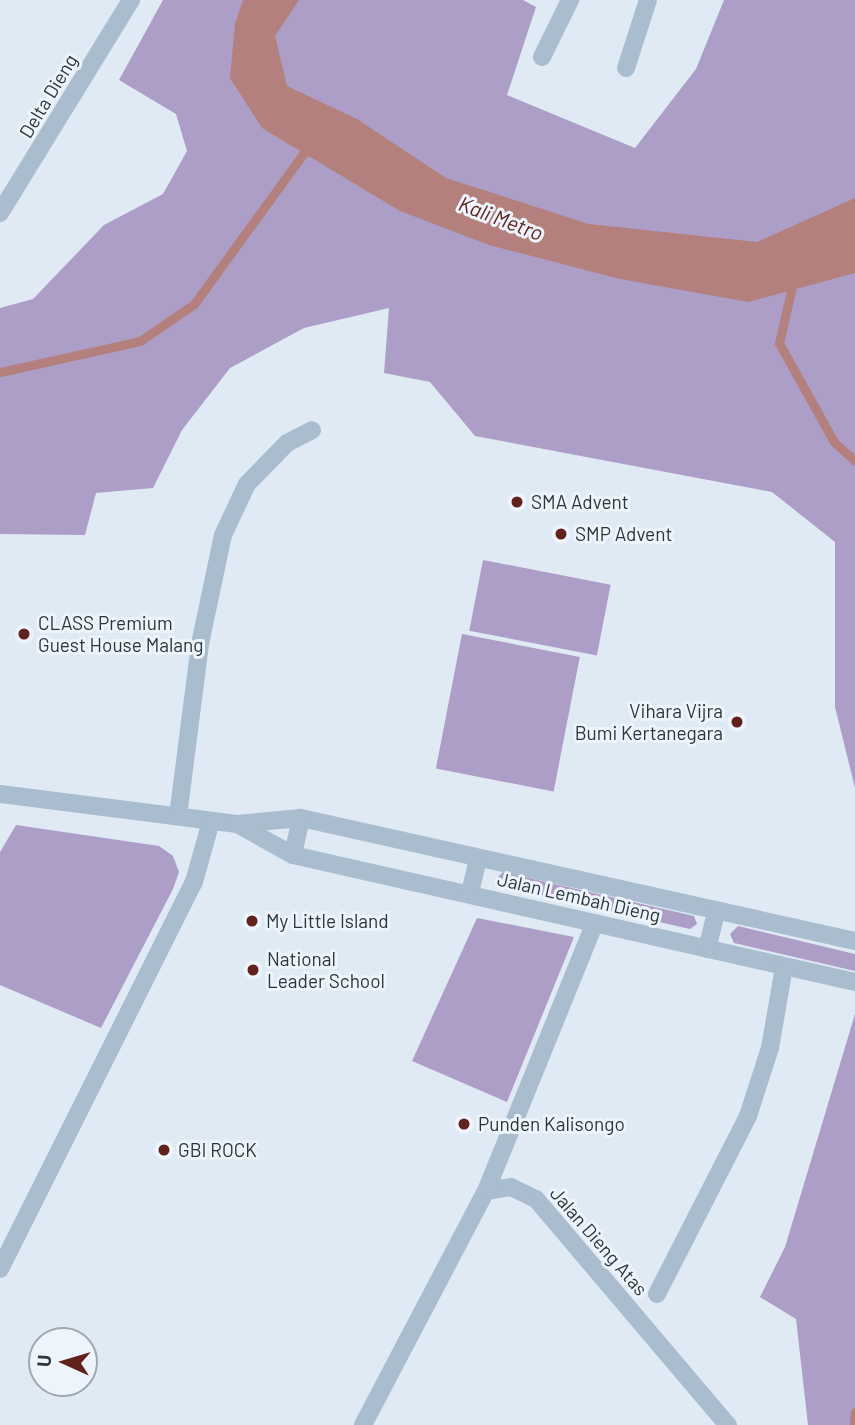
<!DOCTYPE html>
<html>
<head>
<meta charset="utf-8">
<style>
  body { margin:0 }
  #map { position:relative; width:855px; height:1425px; overflow:hidden; background:#e0eaf5; font-family:Barlow,sans-serif }
  div>[style] { position:absolute }
  [style*='--x'] { left:calc(var(--x)*1px); top:calc(var(--y)*1px); width:calc(var(--w)*1px); rotate:calc(var(--a)*1deg) }
  .green>* { inset:0; background:#ac9ec6; transform-origin:0 0 }
  .water>* { inset:0; background:#b4807d }
  .stream>* { height:9px; margin:-4.5px; padding:0 4.5px; transform-origin:4.5px; border-radius:4.5px; background:#b4807d }
  .minor>* { height:18px; margin:-9px; padding:0 9px; transform-origin:9px; border-radius:9px; background:#aabdce }
  .dots>* { width:19px; height:19px; translate:-50% -50%; box-sizing:border-box; border:4px solid #edf4fc; border-radius:50% }
  span { translate:-50% -50%; white-space:nowrap; text-align:center; line-height:1.15; -webkit-text-stroke:6px #edf4fc; paint-order:stroke }
  .street-label { font-size:19px; color:#2a363c }
  .poi-label { font-size:19px; color:#2a363c }
  .left { translate:0 -50%; text-align:left }
  .right { translate:-100% -50%; text-align:right }
  .water-label { font-size:21px; color:#61221c; font-style:italic }
  .north { position:absolute; left:28px; top:1327px; width:70px; height:70px; box-sizing:border-box; background:#edf4fc; border:2px solid #9fa8af; border-radius:50%; rotate:274deg; font-size:19px; font-weight:700; line-height:28px; text-align:center; color:#2a363c }
  .north::after { content:''; display:block; margin:auto; width:24px; height:32px; background:#61221c; clip-path:polygon(50% 0,100% 100%,50% 72%,0 100%) }
</style>
</head>
<body>
<div id="map">
  <div class="green">
    <i style="clip-path:polygon(163px 0,523px 0,536px 7px,507px 95px,635px 148px,696px 69px,724px 0,855px 0,855px 788px,835px 707px,835px 542px,772px 492px,475px 436px,430px 382px,384px 373px,389px 308px,304px 328px,230px 368px,182px 430px,153px 488px,96px 493px,85px 535px,0 534px,0 308px,33px 299px,104px 225px,163px 194px,187px 151px,176px 114px,119px 80px)"></i>
    <i style="left:483px;top:560px;width:130px;height:72px;rotate:11deg"></i>
    <i style="left:462px;top:634px;width:120px;height:137px;rotate:11deg"></i>
    <i style="clip-path:polygon(16px 825px,159px 846px,173px 856px,179px 872px,173px 889px,101px 1028px,0 985px,0 852px)"></i>
    <i style="clip-path:polygon(503px 872px,694px 916px,697px 924px,690px 929px,500px 886px,496px 879px)"></i>
    <i style="clip-path:polygon(477px 918px,574px 937px,507px 1102px,412px 1061px)"></i>
    <i style="clip-path:polygon(738px 926px,855px 954px,855px 971px,734px 943px,730px 934px)"></i>
    <i style="clip-path:polygon(855px 1014px,855px 1425px,808px 1425px,796px 1319px,760px 1297px,785px 1247px)"></i>
  </div>
  <div class="water">
    <i style="clip-path:polygon(243px 0,299px 0,275px 36px,287px 86px,357px 119px,446px 178px,589px 224px,757px 242px,855px 198px,855px 273px,748px 302px,620px 279px,489px 245px,400px 211px,262px 128px,230px 78px,235px 24px)"></i>
  </div>
  <div class="stream">
    <i style="--x:793;--y:282;--w:63;--a:102.9"></i>
    <i style="--x:779;--y:343;--w:113;--a:60.9"></i>
    <i style="--x:834;--y:442;--w:28;--a:42"></i>
    <i style="--x:0;--y:372;--w:143;--a:-12.5"></i>
    <i style="--x:140;--y:341;--w:65;--a:-34.4"></i>
    <i style="--x:194;--y:304;--w:199;--a:-54"></i>
    <i style="--x:854;--y:1425;--w:13;--a:-86"></i>
  </div>
  <div class="minor">
    <i style="--x:542;--y:57;--w:64;--a:-63.8"></i>
    <i style="--x:626;--y:68;--w:71;--a:-72.1"></i>
    <i style="--x:0;--y:213;--w:250;--a:-58.4"></i>
    <i style="--x:0;--y:794;--w:239;--a:7.2"></i>
    <i style="--x:237;--y:824;--w:64;--a:-5.4"></i>
    <i style="--x:301;--y:818;--w:567;--a:12.52"></i>
    <i style="--x:178;--y:816;--w:173;--a:-82.7"></i>
    <i style="--x:200;--y:644;--w:111;--a:-78.1"></i>
    <i style="--x:223;--y:535;--w:56;--a:-64.8"></i>
    <i style="--x:247;--y:484;--w:57;--a:-45.7"></i>
    <i style="--x:287;--y:443;--w:28;--a:-27"></i>
    <i style="--x:237;--y:824;--w:64;--a:29"></i>
    <i style="--x:293;--y:855;--w:576;--a:12.73"></i>
    <i style="--x:293;--y:855;--w:38;--a:-78"></i>
    <i style="--x:470;--y:893;--w:36;--a:-77"></i>
    <i style="--x:707;--y:949;--w:38;--a:-76"></i>
    <i style="--x:486;--y:1191;--w:25;--a:-9"></i>
    <i style="--x:511;--y:1187;--w:28;--a:26"></i>
    <i style="--x:536;--y:1199;--w:297;--a:49.7"></i>
    <i style="--x:0;--y:1269;--w:433;--a:-63.4"></i>
    <i style="--x:194;--y:882;--w:63;--a:-74.4"></i>
    <i style="--x:657;--y:1294;--w:200;--a:-62.9"></i>
    <i style="--x:748;--y:1116;--w:71;--a:-72.1"></i>
    <i style="--x:770;--y:1048;--w:82;--a:-80.2"></i>
    <i style="--x:363;--y:1425;--w:264;--a:-62.3"></i>
    <i style="--x:486;--y:1191;--w:289;--a:-67.9"></i>
  </div>
  <div class="dots">
    <i style="left:517px;top:502px;background:#61221c"></i>
    <i style="left:561px;top:534px;background:#61221c"></i>
    <i style="left:24px;top:634px;background:#61221c"></i>
    <i style="left:737px;top:722px;background:#61221c"></i>
    <i style="left:252px;top:921px;background:#61221c"></i>
    <i style="left:253px;top:970px;background:#61221c"></i>
    <i style="left:464px;top:1124px;background:#61221c"></i>
    <i style="left:164px;top:1150px;background:#61221c"></i>
  </div>
  <div class="street-label">
    <span style="left:48px;top:96px;rotate:-59deg">Delta Dieng</span>
    <span style="left:579px;top:897px;rotate:13deg">Jalan Lembah Dieng</span>
    <span style="left:599px;top:1241px;rotate:49deg">Jalan Dieng Atas</span>
  </div>
  <div class="poi-label">
    <span class="left" style="left:531px;top:502px">SMA Advent</span>
    <span class="left" style="left:575px;top:534px">SMP Advent</span>
    <span class="left" style="left:38px;top:634px">CLASS Premium<br>Guest House Malang</span>
    <span class="right" style="left:723px;top:722px">Vihara Vijra<br>Bumi Kertanegara</span>
    <span class="left" style="left:266px;top:921px">My Little Island</span>
    <span class="left" style="left:267px;top:970px">National<br>Leader School</span>
    <span class="left" style="left:478px;top:1124px">Punden Kalisongo</span>
    <span class="left" style="left:178px;top:1150px">GBI ROCK</span>
  </div>
  <div class="water-label">
    <span style="left:501px;top:218px;rotate:21deg">Kali Metro</span>
  </div>
  <div class="north">U</div>
</div>
</body>
</html>
